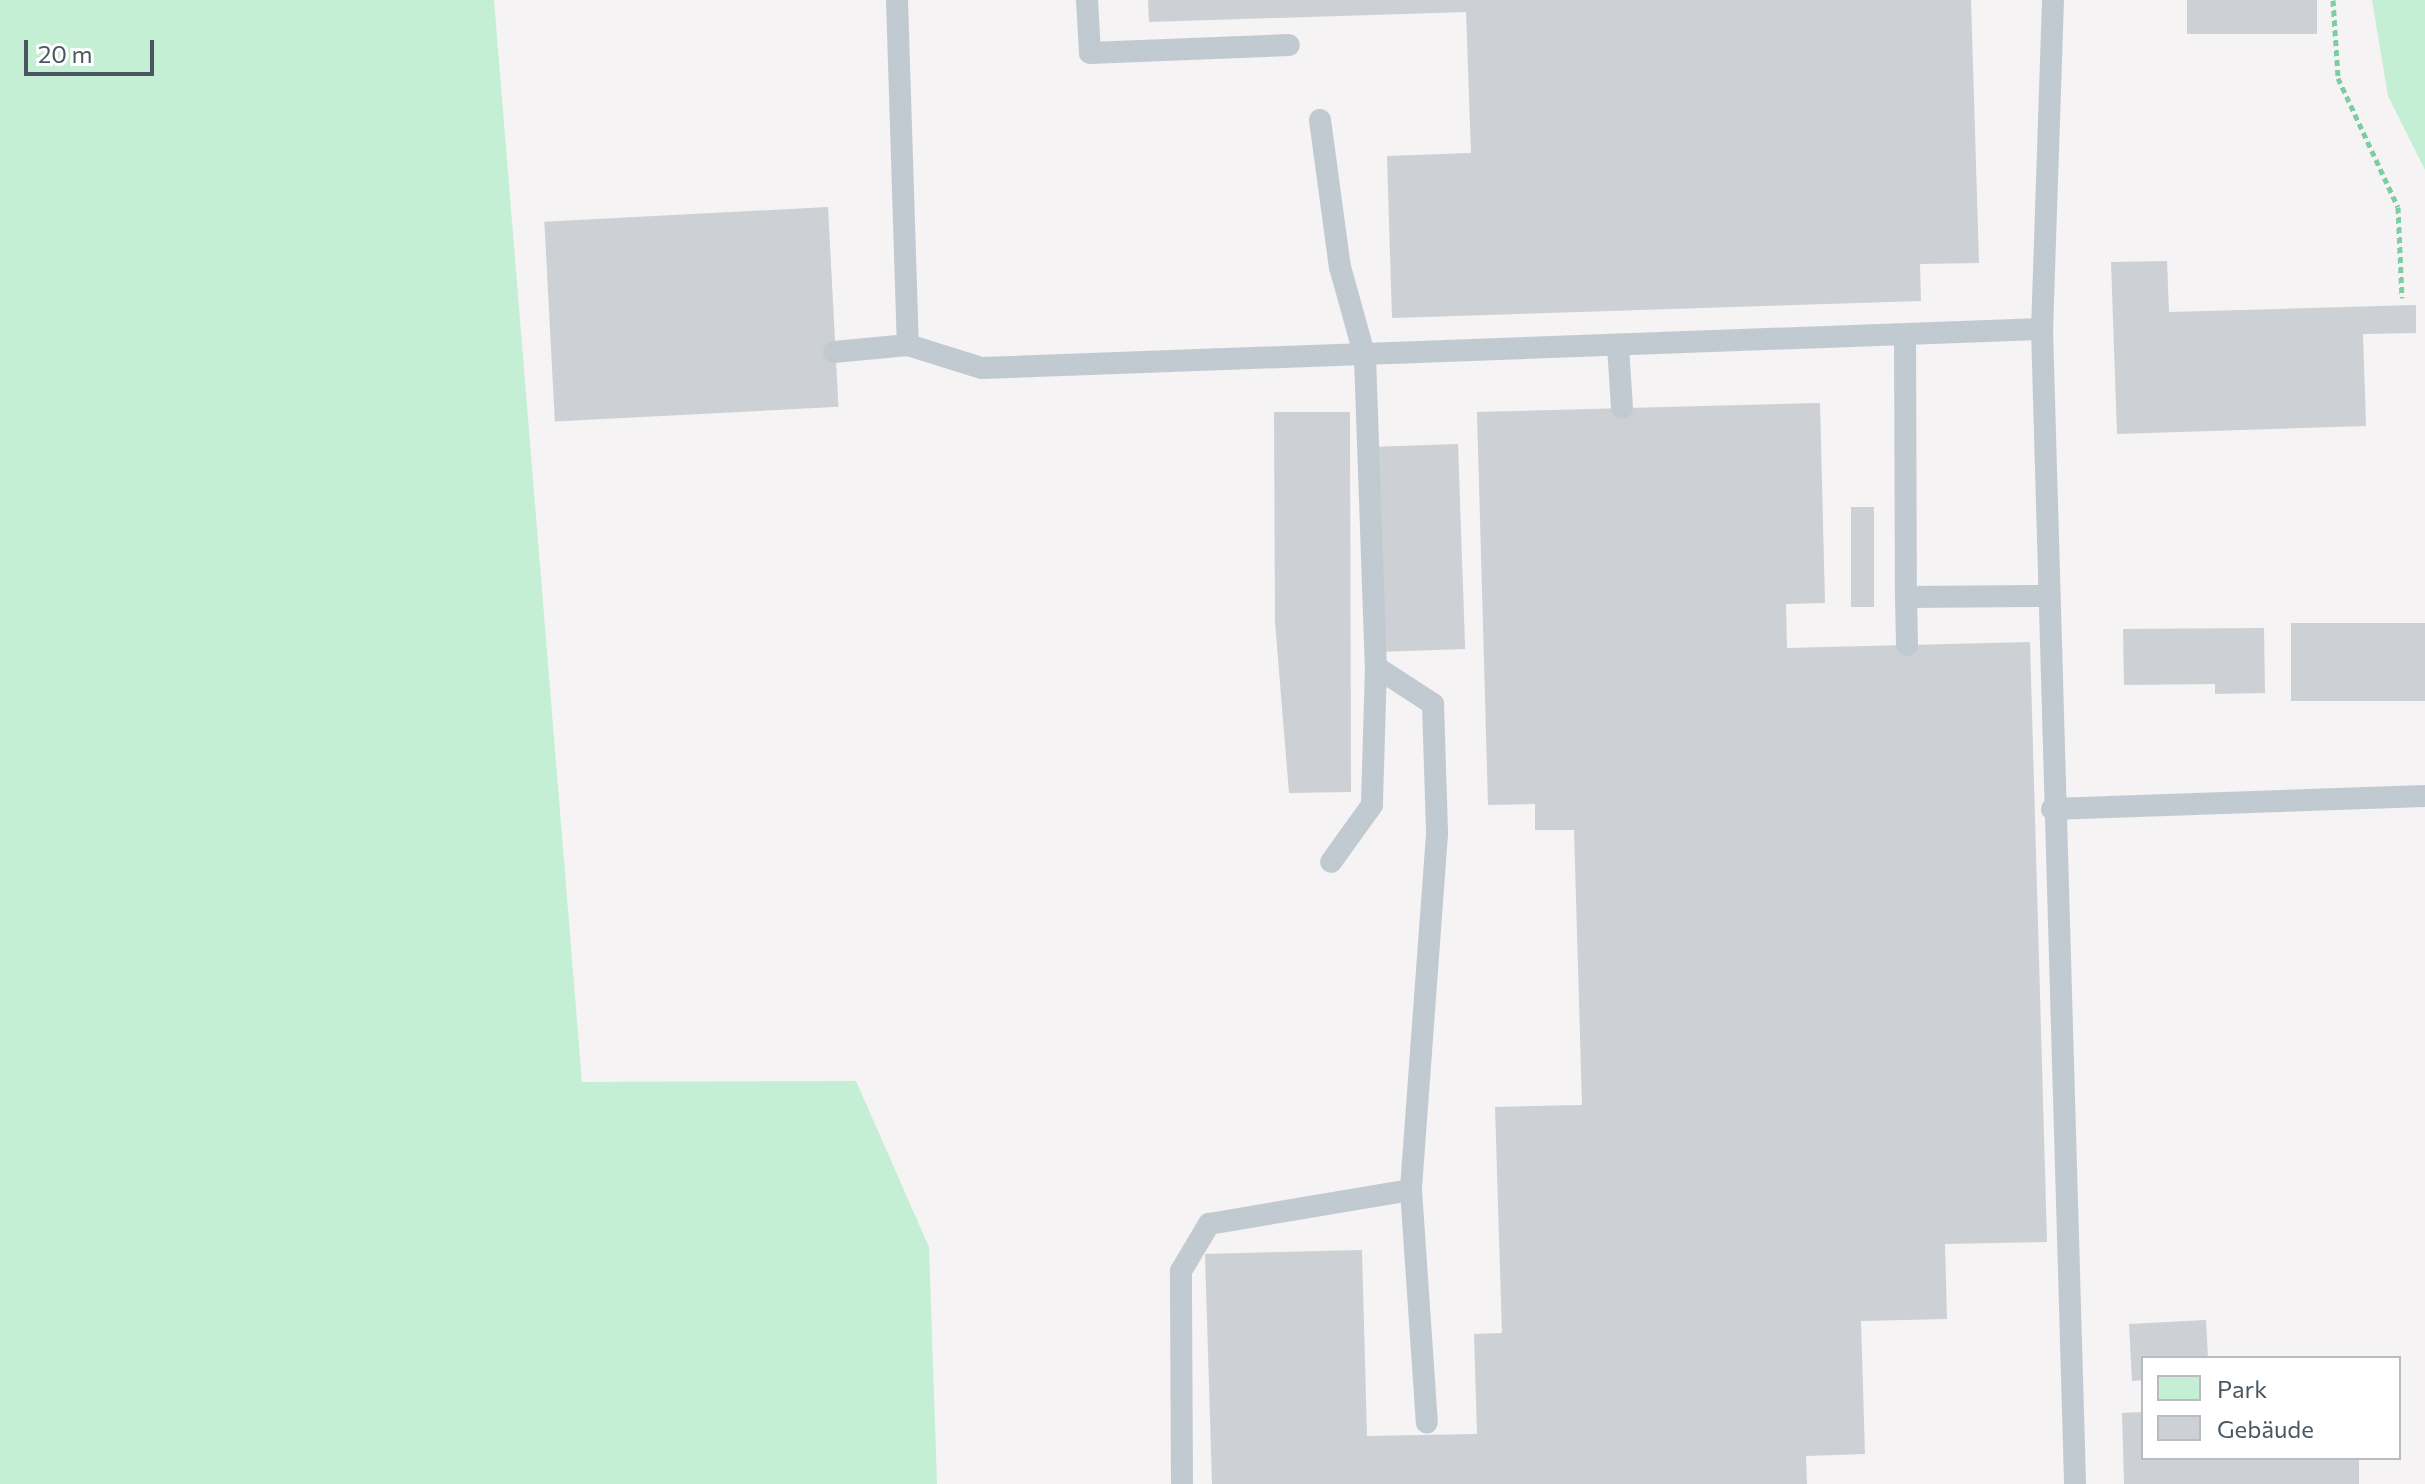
<!DOCTYPE html>
<html>
<head>
<meta charset="utf-8">
<style>
  body { margin:0 }
  #map { position:relative; width:2425px; height:1484px; overflow:hidden; background:#f5f3f3; font-family:Commissioner,sans-serif }
  div>[style] { position:absolute }
  [style*='--x'] { left:calc(var(--x)*1px); top:calc(var(--y)*1px); width:calc(var(--w)*1px); rotate:calc(var(--a)*1deg) }
  .green>* { inset:0; background:#c5efd4 }
  .building>* { inset:0; background:#cdd0d5; transform-origin:0 0 }
  .path>* { height:5px; margin-top:-2.5px; transform-origin:0; background:repeating-linear-gradient(90deg,#7dcda3 0 6px,transparent 0 10px) }
  .service>* { height:22px; margin:-11px; padding:0 11px; transform-origin:11px; border-radius:11px; background:#c2cad1 }
  span { translate:-50% -50%; white-space:nowrap; text-align:center; line-height:1.15; -webkit-text-stroke:6px #fff; paint-order:stroke }
  .legend { position:absolute; left:2141px; top:1356px; width:260px; height:104px; box-sizing:border-box; background:#fff; border:2px solid #b7bcbf; margin:0; padding:10px 14px; list-style:none; font-size:24px; color:#4b5760 }
  .legend li { display:flex; align-items:center; gap:16px; height:40px }
  .legend b { width:40px; border:2px solid #b7bcbf }
  .scale { position:absolute; left:24px; top:40px; width:130px; height:36px; box-sizing:border-box; border:4px solid #4b5760; border-top:0; padding-left:10px; font-size:24px; line-height:28px; white-space:nowrap; color:#4b5760; -webkit-text-stroke:6px #fff; paint-order:stroke }
</style>
</head>
<body>
<div id="map">
  <div class="green">
    <i style="clip-path:polygon(0 0,494px 0,582px 1082px,856px 1081px,929px 1247px,937px 1484px,0 1484px)"></i>
    <i style="clip-path:polygon(2372px 0,2425px 0,2425px 170px,2388px 96px)"></i>
  </div>
  <div class="building">
    <i style="clip-path:polygon(1148px 0,1971px 0,1979px 263px,1920px 264px,1921px 301px,1392px 318px,1387px 156px,1471px 153px,1466px 12px,1149px 22px)"></i>
    <i style="left:2187px;top:0;width:130px;height:34px"></i>
    <i style="left:828px;top:207px;width:200px;height:284px;rotate:87deg"></i>
    <i style="clip-path:polygon(2167px 261px,2169px 312px,2416px 305px,2416px 333px,2363px 334px,2366px 426px,2117px 434px,2111px 262px)"></i>
    <i style="clip-path:polygon(1820px 403px,1825px 603px,1786px 604px,1787px 648px,2030px 642px,2047px 1242px,1945px 1244px,1947px 1319px,1861px 1321px,1865px 1454px,1806px 1456px,1807px 1484px,1212px 1484px,1205px 1254px,1362px 1250px,1367px 1436px,1477px 1434px,1474px 1334px,1502px 1333px,1495px 1107px,1582px 1105px,1574px 830px,1535px 830px,1535px 804px,1488px 805px,1477px 412px)"></i>
    <i style="clip-path:polygon(1274px 412px,1350px 412px,1351px 792px,1289px 793px,1275px 622px)"></i>
    <i style="left:1458px;top:444px;width:205px;height:81px;rotate:88deg"></i>
    <i style="left:1851px;top:507px;width:23px;height:100px"></i>
    <i style="left:2291px;top:623px;width:134px;height:78px"></i>
    <i style="clip-path:polygon(2264px 628px,2265px 693px,2215px 694px,2215px 684px,2124px 685px,2123px 629px)"></i>
    <i style="clip-path:polygon(2206px 1320px,2208px 1358px,2143px 1358px,2143px 1380px,2132px 1381px,2129px 1324px)"></i>
    <i style="clip-path:polygon(2143px 1412px,2143px 1458px,2359px 1458px,2359px 1484px,2124px 1484px,2122px 1413px)"></i>
  </div>
  <div class="path">
    <i style="--x:2333;--y:0;--w:78;--a:86.3"></i>
    <i style="--x:2338;--y:78;--w:142;--a:65.1"></i>
    <i style="--x:2398;--y:207;--w:91;--a:87.5"></i>
  </div>
  <div class="service">
    <i style="--x:897;--y:0;--w:345;--a:88.2"></i>
    <i style="--x:908;--y:345;--w:77;--a:17.3"></i>
    <i style="--x:982;--y:368;--w:1061;--a:-2.11"></i>
    <i style="--x:1087;--y:0;--w:53;--a:86.8"></i>
    <i style="--x:1090;--y:53;--w:199;--a:-2.3"></i>
    <i style="--x:2053;--y:0;--w:329;--a:91.9"></i>
    <i style="--x:2042;--y:329;--w:1155;--a:88.36"></i>
    <i style="--x:1320;--y:120;--w:148;--a:82.3"></i>
    <i style="--x:1340;--y:267;--w:93;--a:74.5"></i>
    <i style="--x:1365;--y:357;--w:310;--a:88"></i>
    <i style="--x:1376;--y:667;--w:138;--a:91.7"></i>
    <i style="--x:1372;--y:805;--w:70;--a:125.7"></i>
    <i style="--x:1905;--y:335;--w:262;--a:89.8"></i>
    <i style="--x:1906;--y:597;--w:142;--a:-0.4"></i>
    <i style="--x:1618;--y:346;--w:62;--a:86.3"></i>
    <i style="--x:834;--y:352;--w:74;--a:-5.4"></i>
    <i style="--x:1906;--y:597;--w:48;--a:88.8"></i>
    <i style="--x:1376;--y:667;--w:68;--a:33"></i>
    <i style="--x:1433;--y:704;--w:130;--a:88.2"></i>
    <i style="--x:1437;--y:834;--w:357;--a:94.2"></i>
    <i style="--x:2052;--y:809;--w:373;--a:-2"></i>
    <i style="--x:1182;--y:1484;--w:213;--a:-90.3"></i>
    <i style="--x:1181;--y:1271;--w:55;--a:-59.2"></i>
    <i style="--x:1209;--y:1224;--w:205;--a:-9.6"></i>
    <i style="--x:1411;--y:1190;--w:233;--a:86.1"></i>
  </div>
  <ul class="legend">
  <li><b style="height:22px;background:#c5efd4"></b>Park</li>
  <li><b style="height:22px;background:#cdd0d5"></b>Gebäude</li>
  </ul>
  <div class="scale">20 m</div>
</div>
</body>
</html>
